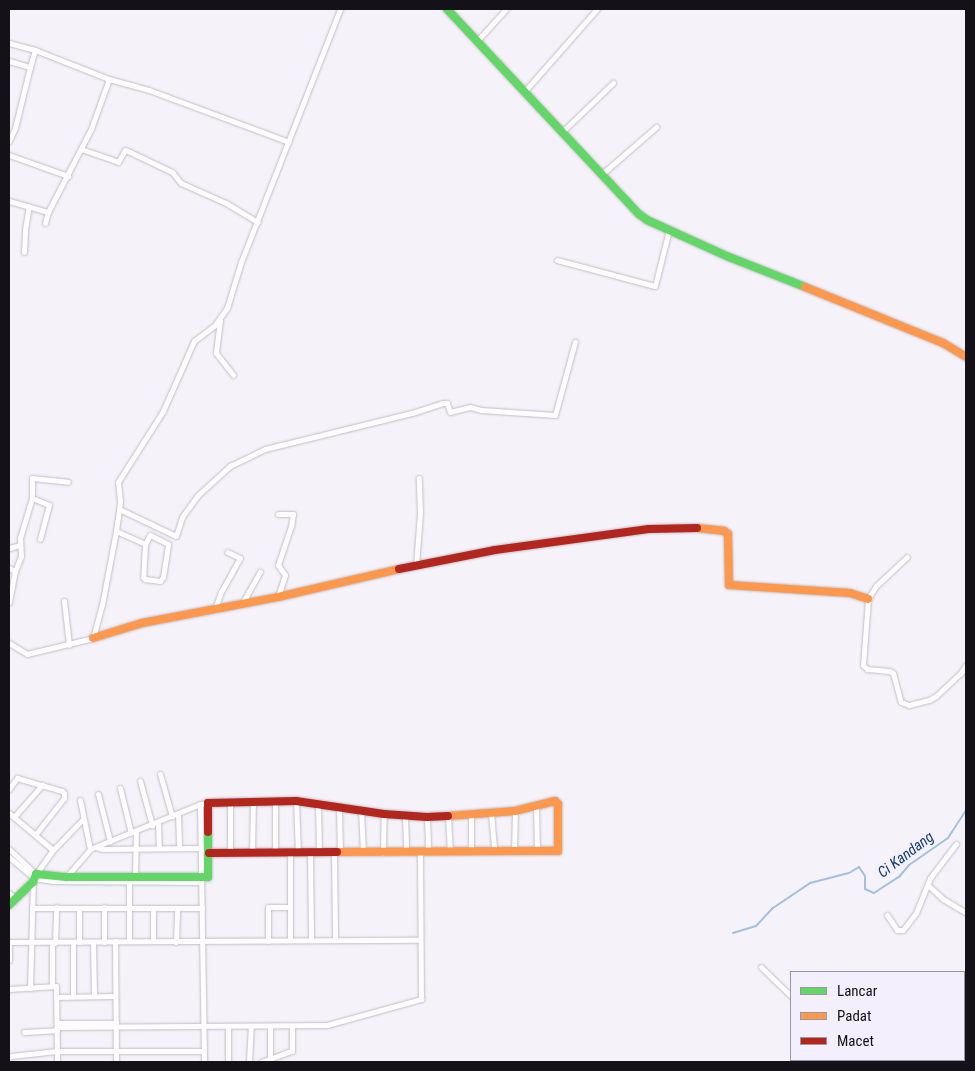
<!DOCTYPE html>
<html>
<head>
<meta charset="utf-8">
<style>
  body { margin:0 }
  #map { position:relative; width:975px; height:1071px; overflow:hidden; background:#f5f2fa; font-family:"Roboto Condensed",sans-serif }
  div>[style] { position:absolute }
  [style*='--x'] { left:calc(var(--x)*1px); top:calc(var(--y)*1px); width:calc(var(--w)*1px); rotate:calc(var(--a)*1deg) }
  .stream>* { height:2px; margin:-1px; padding:0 1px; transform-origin:1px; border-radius:1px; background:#a4c0df }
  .roads { filter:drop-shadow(0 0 1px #c1bec5) drop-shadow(0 0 1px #c1bec5) }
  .street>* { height:5px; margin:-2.5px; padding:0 2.5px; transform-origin:2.5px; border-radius:2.5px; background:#fefdfe }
  .fast>* { height:8px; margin:-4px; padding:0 4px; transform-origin:4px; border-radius:4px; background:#63d668 }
  .slow>* { height:8px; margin:-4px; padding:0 4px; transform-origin:4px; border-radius:4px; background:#ff974d }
  .jam>* { height:8px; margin:-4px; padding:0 4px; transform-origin:4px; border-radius:4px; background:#b3261e }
  span { translate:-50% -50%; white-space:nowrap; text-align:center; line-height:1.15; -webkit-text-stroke:4.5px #f4effd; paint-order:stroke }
  .water-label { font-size:15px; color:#144068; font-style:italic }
  .frame { position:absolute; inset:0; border:10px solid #141119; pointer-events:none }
  .legend { position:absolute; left:790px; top:971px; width:175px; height:90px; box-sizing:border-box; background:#f4effd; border:1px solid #9a96a2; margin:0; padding:6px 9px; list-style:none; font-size:15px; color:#141119 }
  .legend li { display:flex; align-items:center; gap:10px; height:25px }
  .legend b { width:25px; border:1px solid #9a96a2 }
</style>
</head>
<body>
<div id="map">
  <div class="stream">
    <i style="--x:733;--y:933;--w:24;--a:-17"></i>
    <i style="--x:756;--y:926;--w:25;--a:-47"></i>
    <i style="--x:773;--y:908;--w:45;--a:-34"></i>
    <i style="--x:810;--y:883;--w:40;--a:-14.4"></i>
    <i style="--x:849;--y:873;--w:12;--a:-31"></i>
    <i style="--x:859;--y:867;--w:11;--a:56"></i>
    <i style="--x:865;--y:876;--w:13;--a:90"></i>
    <i style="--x:865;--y:889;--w:10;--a:24"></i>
    <i style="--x:874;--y:893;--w:30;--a:-33"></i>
    <i style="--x:899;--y:877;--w:16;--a:-50"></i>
    <i style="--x:909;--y:865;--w:47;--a:-34.7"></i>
    <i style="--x:948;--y:838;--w:33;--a:-57"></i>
  </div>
  <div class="roads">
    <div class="street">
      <i style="--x:477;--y:41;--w:43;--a:-47.8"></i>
      <i style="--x:9;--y:43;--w:27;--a:15"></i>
      <i style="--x:9;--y:61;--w:22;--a:16"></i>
      <i style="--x:30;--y:67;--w:18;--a:-74"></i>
      <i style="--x:35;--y:50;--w:79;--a:21.4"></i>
      <i style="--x:109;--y:79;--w:41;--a:15.4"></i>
      <i style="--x:149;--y:90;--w:149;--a:20.4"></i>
      <i style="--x:524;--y:92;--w:111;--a:-48.7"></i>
      <i style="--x:562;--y:132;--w:71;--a:-43.9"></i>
      <i style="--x:9;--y:141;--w:14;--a:-65"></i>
      <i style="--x:15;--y:128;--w:63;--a:-76.2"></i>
      <i style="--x:81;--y:149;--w:39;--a:19"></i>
      <i style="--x:118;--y:162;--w:14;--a:-60"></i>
      <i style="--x:125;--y:150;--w:5;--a:22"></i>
      <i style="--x:130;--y:152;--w:47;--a:25.5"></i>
      <i style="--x:172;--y:172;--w:14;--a:51"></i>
      <i style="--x:181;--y:183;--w:49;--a:24"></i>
      <i style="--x:226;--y:203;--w:37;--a:31"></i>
      <i style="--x:9;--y:155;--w:63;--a:19.6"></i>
      <i style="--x:602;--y:174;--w:72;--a:-41"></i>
      <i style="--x:9;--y:201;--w:41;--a:15.8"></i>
      <i style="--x:45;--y:223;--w:11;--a:-75"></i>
      <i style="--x:48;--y:212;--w:93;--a:-62.6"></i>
      <i style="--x:91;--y:129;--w:53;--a:-70.2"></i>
      <i style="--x:24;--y:252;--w:22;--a:-87"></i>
      <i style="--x:25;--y:230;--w:24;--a:-81"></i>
      <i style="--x:557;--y:260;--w:101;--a:14.9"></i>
      <i style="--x:655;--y:286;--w:58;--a:-76"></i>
      <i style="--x:220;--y:320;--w:33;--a:97"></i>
      <i style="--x:216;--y:353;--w:28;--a:52"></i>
      <i style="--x:32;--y:498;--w:18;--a:22"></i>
      <i style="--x:49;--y:505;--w:35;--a:105"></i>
      <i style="--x:119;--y:509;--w:63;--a:25.3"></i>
      <i style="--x:176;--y:536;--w:20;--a:-72"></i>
      <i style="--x:182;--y:517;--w:26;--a:-54"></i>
      <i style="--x:197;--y:496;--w:45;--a:-42.3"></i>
      <i style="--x:230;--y:466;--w:39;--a:-26"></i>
      <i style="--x:265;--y:449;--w:151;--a:-13.8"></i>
      <i style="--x:412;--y:413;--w:33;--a:-18"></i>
      <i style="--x:443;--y:403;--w:4;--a:0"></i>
      <i style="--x:447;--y:403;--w:9;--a:72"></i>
      <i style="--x:450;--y:412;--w:21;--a:-14"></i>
      <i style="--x:470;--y:407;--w:11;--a:15"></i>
      <i style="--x:481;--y:410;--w:74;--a:3.9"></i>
      <i style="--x:555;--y:415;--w:76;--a:-74.7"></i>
      <i style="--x:278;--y:514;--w:15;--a:0"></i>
      <i style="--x:293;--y:514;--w:12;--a:99"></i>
      <i style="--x:291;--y:526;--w:41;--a:108.4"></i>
      <i style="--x:278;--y:565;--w:12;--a:55"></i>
      <i style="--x:285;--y:575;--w:23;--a:108"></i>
      <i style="--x:116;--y:531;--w:32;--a:24"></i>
      <i style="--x:145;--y:544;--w:33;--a:93"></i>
      <i style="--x:143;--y:577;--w:3;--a:45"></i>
      <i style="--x:145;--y:579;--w:15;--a:8"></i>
      <i style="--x:160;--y:581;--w:5;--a:-53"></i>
      <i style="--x:163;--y:577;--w:33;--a:-81"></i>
      <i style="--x:168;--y:544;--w:20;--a:-153"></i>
      <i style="--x:150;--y:535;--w:10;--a:119"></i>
      <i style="--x:9;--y:548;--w:11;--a:-15"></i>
      <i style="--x:907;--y:557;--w:42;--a:136.9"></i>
      <i style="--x:876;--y:586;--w:15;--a:122"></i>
      <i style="--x:868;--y:599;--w:66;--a:94.3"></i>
      <i style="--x:863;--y:665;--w:6;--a:45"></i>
      <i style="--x:867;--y:669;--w:22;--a:5"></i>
      <i style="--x:889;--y:671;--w:4;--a:27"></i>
      <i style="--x:893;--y:673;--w:30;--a:75"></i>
      <i style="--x:901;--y:702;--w:9;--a:21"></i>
      <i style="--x:909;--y:705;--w:21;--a:-14"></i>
      <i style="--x:929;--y:700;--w:8;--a:-30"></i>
      <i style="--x:936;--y:696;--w:33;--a:-43"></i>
      <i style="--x:960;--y:674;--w:11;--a:-56"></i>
      <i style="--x:416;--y:566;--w:53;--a:-85.7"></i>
      <i style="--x:420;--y:513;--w:35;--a:-92"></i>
      <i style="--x:9;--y:568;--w:7;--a:27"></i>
      <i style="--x:15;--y:571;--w:32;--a:101"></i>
      <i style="--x:15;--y:571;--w:16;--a:-68"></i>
      <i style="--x:21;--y:556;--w:18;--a:-93"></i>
      <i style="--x:20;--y:538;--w:42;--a:-73.3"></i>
      <i style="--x:32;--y:498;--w:20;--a:-90"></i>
      <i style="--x:32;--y:478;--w:36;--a:6"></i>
      <i style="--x:64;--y:601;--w:44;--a:83.5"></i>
      <i style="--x:242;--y:604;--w:37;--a:-61"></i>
      <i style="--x:215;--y:609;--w:18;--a:-71"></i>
      <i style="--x:221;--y:592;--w:39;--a:-61"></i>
      <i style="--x:240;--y:558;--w:14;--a:-155"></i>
      <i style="--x:9;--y:643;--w:21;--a:31"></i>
      <i style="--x:27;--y:654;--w:68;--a:-13.6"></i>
      <i style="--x:93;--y:638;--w:34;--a:-75"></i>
      <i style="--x:102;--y:605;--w:75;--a:-79.3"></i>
      <i style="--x:116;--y:531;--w:30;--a:-82"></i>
      <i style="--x:120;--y:501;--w:19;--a:-96"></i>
      <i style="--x:118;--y:482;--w:84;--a:-57.6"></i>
      <i style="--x:163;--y:411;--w:77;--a:-66.1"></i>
      <i style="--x:194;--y:341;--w:26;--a:-37"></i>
      <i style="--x:215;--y:325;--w:21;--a:-55"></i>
      <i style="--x:227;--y:308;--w:48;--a:-73.1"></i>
      <i style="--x:241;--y:262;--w:272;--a:-68.6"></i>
      <i style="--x:160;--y:774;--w:44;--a:74.1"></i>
      <i style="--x:140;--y:781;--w:46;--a:74.7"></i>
      <i style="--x:120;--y:788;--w:46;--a:76.3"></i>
      <i style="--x:9;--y:789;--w:14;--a:-54"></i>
      <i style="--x:17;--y:778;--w:47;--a:16.1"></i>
      <i style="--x:62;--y:791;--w:3;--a:45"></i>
      <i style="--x:64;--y:793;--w:5;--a:90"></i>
      <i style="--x:64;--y:798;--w:47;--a:128.1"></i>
      <i style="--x:98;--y:794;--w:49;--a:75.7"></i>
      <i style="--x:80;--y:800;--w:50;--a:78.5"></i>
      <i style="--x:296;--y:801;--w:52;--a:87.8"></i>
      <i style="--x:230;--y:802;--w:51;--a:90"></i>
      <i style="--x:275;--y:802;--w:51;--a:90"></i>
      <i style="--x:318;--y:803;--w:49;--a:88.8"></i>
      <i style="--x:200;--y:804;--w:258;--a:89.1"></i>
      <i style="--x:339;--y:806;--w:46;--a:88.8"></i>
      <i style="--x:536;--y:807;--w:44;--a:88.7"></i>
      <i style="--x:361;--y:810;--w:42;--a:87.3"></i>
      <i style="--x:9;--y:813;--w:57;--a:40.1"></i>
      <i style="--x:491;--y:813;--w:38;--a:85"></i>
      <i style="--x:178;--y:814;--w:33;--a:88"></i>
      <i style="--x:471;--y:814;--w:36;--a:90"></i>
      <i style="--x:405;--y:816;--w:36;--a:88"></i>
      <i style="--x:448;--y:816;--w:35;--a:87"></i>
      <i style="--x:14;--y:817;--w:43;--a:-48.8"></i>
      <i style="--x:427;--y:817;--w:34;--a:88"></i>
      <i style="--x:158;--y:822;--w:26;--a:88"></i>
      <i style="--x:96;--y:847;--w:6;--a:18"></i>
      <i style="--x:102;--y:849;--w:99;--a:-0.6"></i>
      <i style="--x:9;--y:849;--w:37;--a:43"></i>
      <i style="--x:36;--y:874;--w:29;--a:-55"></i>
      <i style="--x:53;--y:850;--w:43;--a:-45.9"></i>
      <i style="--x:514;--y:851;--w:40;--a:-88.6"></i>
      <i style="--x:334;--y:852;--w:88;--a:89.3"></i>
      <i style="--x:252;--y:853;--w:51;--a:-88.9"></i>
      <i style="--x:310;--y:853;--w:87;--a:89.3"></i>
      <i style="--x:383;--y:853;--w:39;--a:-89"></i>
      <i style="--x:9;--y:857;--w:33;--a:40"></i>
      <i style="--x:34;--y:878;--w:19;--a:9"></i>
      <i style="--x:53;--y:881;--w:148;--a:0.4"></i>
      <i style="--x:66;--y:877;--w:37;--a:-49"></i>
      <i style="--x:90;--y:849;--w:119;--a:-22.2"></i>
      <i style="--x:200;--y:804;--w:8;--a:-7"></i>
      <i style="--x:135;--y:877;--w:46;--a:-88.8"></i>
      <i style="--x:129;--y:881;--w:60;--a:90"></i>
      <i style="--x:928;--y:885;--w:21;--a:43"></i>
      <i style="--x:943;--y:899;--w:27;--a:31"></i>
      <i style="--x:9;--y:893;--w:8;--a:45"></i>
      <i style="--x:32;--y:908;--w:170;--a:0"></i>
      <i style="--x:79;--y:908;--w:34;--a:90"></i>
      <i style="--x:153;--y:908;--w:33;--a:90"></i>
      <i style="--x:887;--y:915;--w:18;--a:56"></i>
      <i style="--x:897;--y:930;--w:6;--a:0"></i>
      <i style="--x:903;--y:930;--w:21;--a:-53"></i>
      <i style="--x:916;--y:913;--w:38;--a:-68"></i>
      <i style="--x:930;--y:878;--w:43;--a:-52.6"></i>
      <i style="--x:290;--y:940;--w:87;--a:-90"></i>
      <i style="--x:115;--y:941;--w:121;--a:89.5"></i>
      <i style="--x:268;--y:941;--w:34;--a:-90"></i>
      <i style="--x:268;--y:907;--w:22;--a:0"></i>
      <i style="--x:9;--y:942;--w:410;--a:-0.3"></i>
      <i style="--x:93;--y:942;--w:54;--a:88.9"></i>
      <i style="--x:104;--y:942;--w:35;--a:-90"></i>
      <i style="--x:176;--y:942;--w:34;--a:-88"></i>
      <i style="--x:52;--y:943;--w:43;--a:90"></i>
      <i style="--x:55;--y:943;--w:36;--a:-88"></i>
      <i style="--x:9;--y:960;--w:18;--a:-90"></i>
      <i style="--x:761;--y:967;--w:42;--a:44"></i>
      <i style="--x:30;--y:988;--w:106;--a:-88.4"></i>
      <i style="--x:9;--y:989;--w:47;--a:-3.7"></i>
      <i style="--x:56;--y:986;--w:76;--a:89.2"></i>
      <i style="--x:73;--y:996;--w:54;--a:-90"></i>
      <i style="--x:56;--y:997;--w:58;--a:-1"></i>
      <i style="--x:57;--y:1023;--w:59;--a:0"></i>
      <i style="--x:57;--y:1027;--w:270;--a:-0.4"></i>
      <i style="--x:327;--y:1025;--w:98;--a:-15.5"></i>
      <i style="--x:421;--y:999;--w:147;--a:-90.4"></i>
      <i style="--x:24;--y:1032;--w:33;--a:-3"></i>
      <i style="--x:11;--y:1056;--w:46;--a:-6.2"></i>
      <i style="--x:57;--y:1051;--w:146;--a:0"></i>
      <i style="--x:270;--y:1059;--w:32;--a:-90"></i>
      <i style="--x:844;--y:1060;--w:2;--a:63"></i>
      <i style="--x:910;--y:1060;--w:3;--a:45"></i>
      <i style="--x:228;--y:1062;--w:35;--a:-90"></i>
      <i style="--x:249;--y:1062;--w:35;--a:-87"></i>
      <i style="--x:261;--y:1062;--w:33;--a:-20"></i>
      <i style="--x:292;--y:1051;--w:24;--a:-90"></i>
    </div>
    <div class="fast">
      <i style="--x:447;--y:9;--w:281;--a:46.9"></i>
      <i style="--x:639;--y:214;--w:10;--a:37"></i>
      <i style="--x:647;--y:220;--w:90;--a:24.3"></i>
      <i style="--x:729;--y:257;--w:82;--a:21.5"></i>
      <i style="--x:9;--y:905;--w:33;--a:-44"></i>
      <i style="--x:33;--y:882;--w:9;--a:-69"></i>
      <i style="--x:36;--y:874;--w:30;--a:6"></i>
      <i style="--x:66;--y:877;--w:142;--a:0"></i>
      <i style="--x:208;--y:877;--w:45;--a:-90"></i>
      <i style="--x:964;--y:1032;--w:4;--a:-63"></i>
    </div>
    <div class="slow">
      <i style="--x:805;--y:287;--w:149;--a:22.1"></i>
      <i style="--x:943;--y:343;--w:27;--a:31"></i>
      <i style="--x:697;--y:528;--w:27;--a:6"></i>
      <i style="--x:724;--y:531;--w:5;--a:37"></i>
      <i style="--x:728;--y:534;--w:51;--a:88.9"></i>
      <i style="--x:729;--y:585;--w:121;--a:3.8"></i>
      <i style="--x:850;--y:593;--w:19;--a:18"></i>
      <i style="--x:93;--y:638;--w:51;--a:-17"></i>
      <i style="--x:142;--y:623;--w:138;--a:-10.8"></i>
      <i style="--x:278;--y:597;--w:124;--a:-13"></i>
      <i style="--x:337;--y:852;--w:221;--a:-0.3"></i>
      <i style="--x:558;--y:851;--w:47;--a:-90"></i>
      <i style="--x:558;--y:804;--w:4;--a:-135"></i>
      <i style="--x:555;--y:801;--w:41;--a:166"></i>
      <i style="--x:515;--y:811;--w:67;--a:175.7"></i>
    </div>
    <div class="jam">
      <i style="--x:399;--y:569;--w:98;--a:-11.2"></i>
      <i style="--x:495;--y:550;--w:155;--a:-7.8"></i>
      <i style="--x:649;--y:529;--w:48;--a:-1.2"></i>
      <i style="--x:208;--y:832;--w:29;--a:-90"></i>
      <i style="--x:208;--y:803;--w:88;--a:-1.3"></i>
      <i style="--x:296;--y:801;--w:89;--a:8.4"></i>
      <i style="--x:384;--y:814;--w:43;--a:4"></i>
      <i style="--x:427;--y:817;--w:21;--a:-3"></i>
      <i style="--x:209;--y:853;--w:128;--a:-0.4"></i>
      <i style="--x:938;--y:1062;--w:4;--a:-34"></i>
    </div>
  </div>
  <div class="water-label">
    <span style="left:906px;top:855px;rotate:-37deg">Ci Kandang</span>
  </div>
  <div class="frame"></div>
  <ul class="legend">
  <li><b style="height:6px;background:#63d668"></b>Lancar</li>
  <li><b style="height:6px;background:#ff974d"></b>Padat</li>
  <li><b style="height:6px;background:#b3261e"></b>Macet</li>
  </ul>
</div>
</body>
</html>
